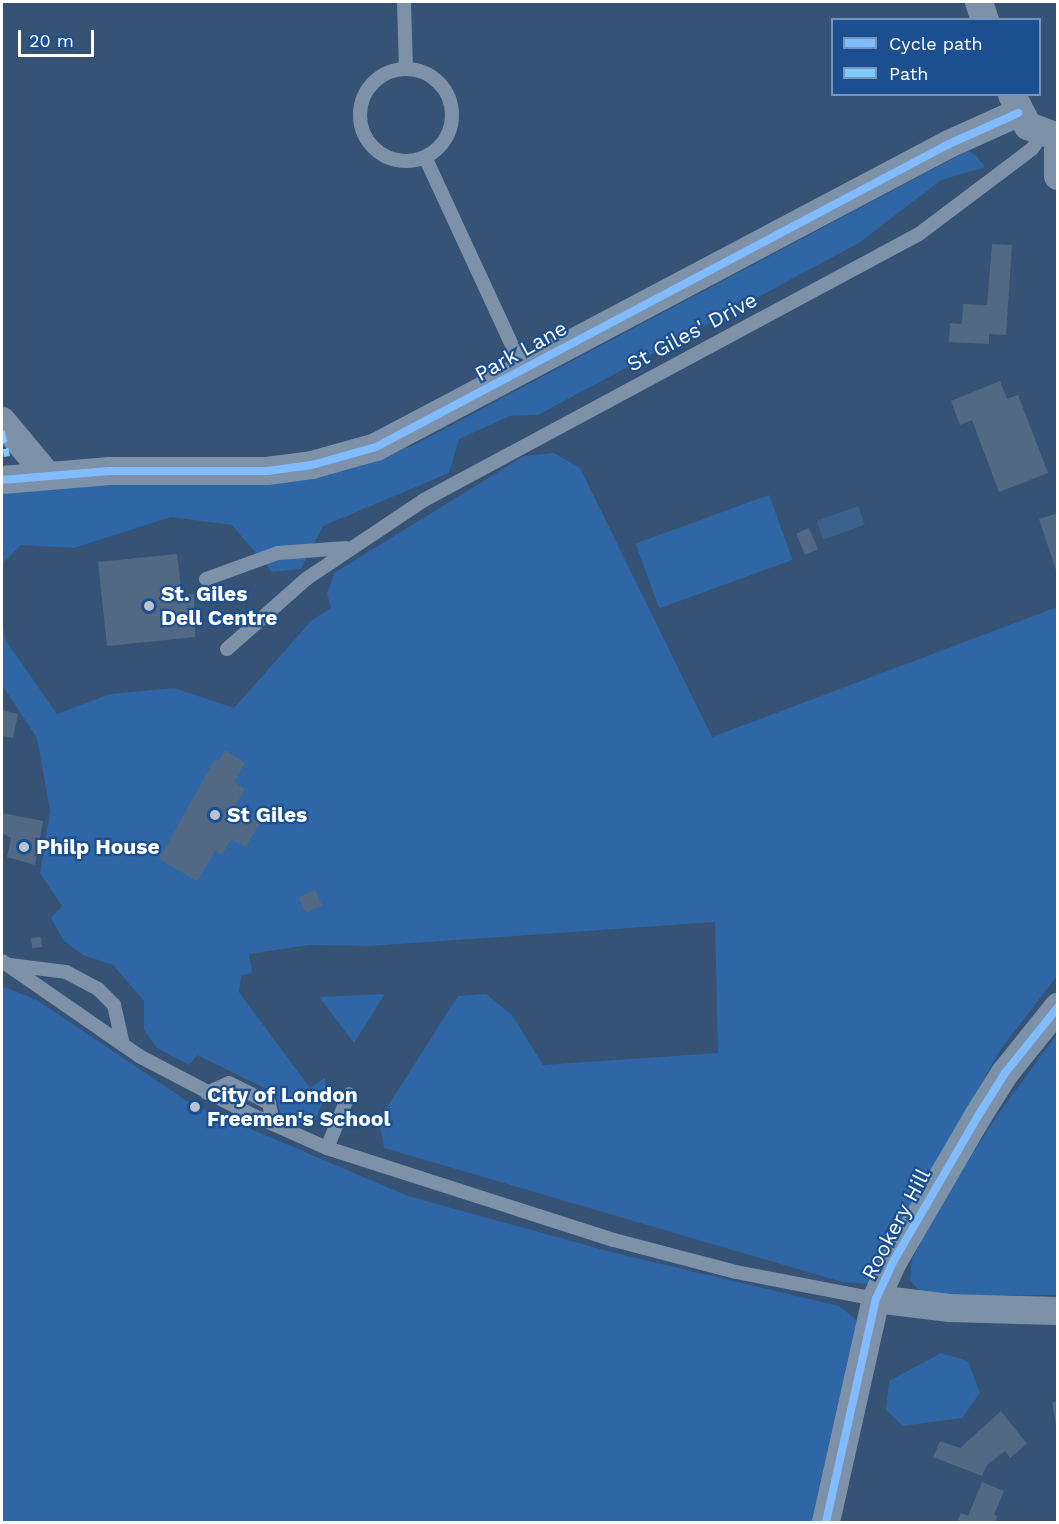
<!DOCTYPE html>
<html>
<head>
<meta charset="utf-8">
<style>
  body { margin:0 }
  #map { position:relative; width:1059px; height:1524px; overflow:hidden; background:#365274; font-family:"Work Sans",sans-serif }
  div>[style] { position:absolute }
  [style*='--x'] { left:calc(var(--x)*1px); top:calc(var(--y)*1px); width:calc(var(--w)*1px); rotate:calc(var(--a)*1deg) }
  .green>* { inset:0; background:#2f66a5; transform-origin:0 0 }
  .water>* { inset:0; background:#3b618d; transform-origin:0 0 }
  .building>* { inset:0; background:#526984; transform-origin:0 0 }
  .service>* { height:14px; margin:-7px; padding:0 7px; transform-origin:7px; border-radius:7px; background:#7d92a8 }
  .service>.ring { margin:-7px; padding:0; box-sizing:content-box; background:none; border:14px solid #7d92a8; border-radius:50% }
  .minor>* { height:28px; margin:-14px; padding:0 14px; transform-origin:14px; border-radius:14px; background:#7d92a8 }
  .quiet>* { height:6px; margin-top:-3px; transform-origin:0; background:repeating-linear-gradient(90deg,#80caff 0 12px,transparent 0 18px) }
  .cycleway>* { height:8px; margin:-4px; padding:0 4px; transform-origin:4px; border-radius:4px; background:#80bcff }
  .dots>* { width:16px; height:16px; translate:-50% -50%; box-sizing:border-box; border:3px solid #1b4f8f; border-radius:50% }
  span { translate:-50% -50%; white-space:nowrap; text-align:center; line-height:1.15; -webkit-text-stroke:4.5px #1b4f8f; paint-order:stroke }
  .street-label { font-size:21px; color:#fff }
  .poi-label { font-size:21px; color:#fff; font-weight:700 }
  .left { translate:0 -50%; text-align:left }
  .frame { position:absolute; inset:0; border:3px solid #fff; pointer-events:none }
  .legend { position:absolute; left:831px; top:18px; width:210px; height:78px; box-sizing:border-box; background:#1b4f8f; border:2px solid #7695bc; margin:0; padding:8px 10px; list-style:none; font-size:18px; color:#fff }
  .legend li { display:flex; align-items:center; gap:12px; height:30px }
  .legend b { width:30px; border:2px solid #7695bc }
  .scale { position:absolute; left:18px; top:30px; width:76px; height:27px; box-sizing:border-box; border:3px solid #fff; border-top:0; padding-left:8px; font-size:18px; line-height:21px; white-space:nowrap; color:#fff; -webkit-text-stroke:4px #1b4f8f; paint-order:stroke }
</style>
</head>
<body>
<div id="map">
  <div class="green">
    <i style="clip-path:polygon(967px 151px,975px 154px,985px 167px,941px 180px,859px 243px,538px 415px,510px 416px,459px 439px,449px 473px,323px 526px,301px 569px,272px 572px,232px 525px,171px 517px,74px 548px,21px 545px,2px 564px,2px 493px,33px 486px,341px 471px,414px 445px)"></i>
    <i style="clip-path:polygon(554px 453px,580px 468px,712px 737px,1057px 607px,1057px 976px,1001px 1049px,868px 1284px,842px 1282px,384px 1148px,379px 1120px,458px 996px,486px 994px,512px 1015px,543px 1065px,718px 1053px,715px 922px,370px 946px,309px 945px,249px 954px,252px 973px,241px 976px,239px 992px,310px 1088px,325px 1078px,326px 1094px,315px 1120px,307px 1126px,281px 1115px,275px 1093px,197px 1055px,189px 1065px,157px 1048px,144px 1030px,144px 1001px,113px 965px,83px 955px,64px 941px,51px 918px,62px 906px,40px 873px,50px 811px,37px 738px,2px 685px,2px 623px,6px 641px,57px 714px,110px 694px,174px 688px,234px 708px,312px 620px,331px 608px,327px 594px,334px 573px,524px 456px)"></i>
    <i style="left:769px;top:495px;width:69px;height:142px;rotate:70deg"></i>
    <i style="clip-path:polygon(2px 986px,37px 1000px,190px 1103px,408px 1196px,611px 1252px,839px 1306px,858px 1321px,816px 1522px,2px 1522px)"></i>
    <i style="clip-path:polygon(385px 994px,354px 1043px,319px 997px)"></i>
    <i style="clip-path:polygon(1057px 1034px,1057px 1295px,950px 1296px,920px 1292px,910px 1280px,912px 1259px,936px 1212px,996px 1117px)"></i>
    <i style="clip-path:polygon(941px 1353px,968px 1361px,980px 1393px,962px 1418px,903px 1426px,886px 1410px,889px 1381px)"></i>
  </div>
  <div class="water">
    <i style="left:858px;top:506px;width:20px;height:44px;rotate:70deg"></i>
  </div>
  <div class="building">
    <i style="clip-path:polygon(992px 244px,1012px 245px,1006px 335px,989px 334px,989px 344px,949px 342px,950px 323px,962px 324px,963px 304px,987px 305px)"></i>
    <i style="clip-path:polygon(1000px 381px,1007px 399px,1018px 395px,1048px 473px,999px 492px,972px 420px,960px 425px,951px 401px)"></i>
    <i style="clip-path:polygon(1058px 513px,1058px 573px,1057px 573px,1039px 519px)"></i>
    <i style="left:809px;top:528px;width:23px;height:14px;rotate:67deg"></i>
    <i style="clip-path:polygon(177px 554px,182px 595px,194px 594px,195px 637px,107px 646px,98px 562px)"></i>
    <i style="clip-path:polygon(2px 710px,18px 714px,13px 738px,2px 736px)"></i>
    <i style="clip-path:polygon(225px 750px,245px 763px,234px 782px,245px 789px,234px 808px,260px 823px,246px 847px,231px 839px,222px 855px,215px 851px,197px 881px,159px 859px,215px 759px,219px 761px)"></i>
    <i style="clip-path:polygon(2px 813px,43px 821px,35px 865px,7px 857px,11px 838px,2px 833px)"></i>
    <i style="left:315px;top:890px;width:17px;height:18px;rotate:65deg"></i>
    <i style="left:41px;top:937px;width:10px;height:10px;rotate:84deg"></i>
    <i style="clip-path:polygon(1058px 1401px,1058px 1426px,1056px 1426px,1052px 1402px)"></i>
    <i style="clip-path:polygon(1001px 1411px,1027px 1444px,1010px 1458px,1005px 1451px,987px 1465px,982px 1476px,933px 1457px,940px 1441px,960px 1448px)"></i>
    <i style="clip-path:polygon(982px 1482px,1004px 1491px,994px 1515px,997px 1516px,995px 1522px,957px 1522px,961px 1513px,968px 1516px)"></i>
  </div>
  <div class="service">
    <i style="--x:404;--y:2;--w:66;--a:88.3"></i>
    <i class="ring" style="left:360px;top:69px;width:78px;height:78px"></i>
    <i style="--x:425;--y:157;--w:236;--a:65.2"></i>
    <i style="--x:206;--y:579;--w:77;--a:-19.9"></i>
    <i style="--x:278;--y:553;--w:68;--a:-4.2"></i>
    <i style="--x:227;--y:649;--w:106;--a:-41.5"></i>
    <i style="--x:306;--y:579;--w:142;--a:-33.8"></i>
    <i style="--x:424;--y:500;--w:562;--a:-28.25"></i>
    <i style="--x:919;--y:234;--w:141;--a:-37"></i>
    <i style="--x:1032;--y:149;--w:19;--a:-54"></i>
    <i style="--x:2;--y:961;--w:167;--a:34.7"></i>
    <i style="--x:139;--y:1056;--w:123;--a:27.6"></i>
    <i style="--x:248;--y:1113;--w:86;--a:23.9"></i>
    <i style="--x:327;--y:1148;--w:301;--a:17.8"></i>
    <i style="--x:614;--y:1240;--w:126;--a:14.7"></i>
    <i style="--x:736;--y:1272;--w:143;--a:10.9"></i>
    <i style="--x:10;--y:965;--w:56;--a:7.1"></i>
    <i style="--x:66;--y:972;--w:36;--a:28"></i>
    <i style="--x:98;--y:989;--w:23;--a:45"></i>
    <i style="--x:114;--y:1005;--w:41;--a:77.3"></i>
    <i style="--x:207;--y:1093;--w:24;--a:-24"></i>
    <i style="--x:229;--y:1083;--w:45;--a:26.6"></i>
    <i style="--x:269;--y:1103;--w:21;--a:79"></i>
    <i style="--x:327;--y:1148;--w:58;--a:-67.8"></i>
  </div>
  <div class="minor">
    <i style="--x:979;--y:2;--w:19;--a:72"></i>
    <i style="--x:1012;--y:95;--w:35;--a:63"></i>
    <i style="--x:1028;--y:126;--w:32;--a:20"></i>
    <i style="--x:1058;--y:146;--w:30;--a:90"></i>
    <i style="--x:2;--y:421;--w:70;--a:50.2"></i>
    <i style="--x:2;--y:480;--w:108;--a:-4.8"></i>
    <i style="--x:110;--y:471;--w:157;--a:0"></i>
    <i style="--x:267;--y:471;--w:45;--a:-7.6"></i>
    <i style="--x:312;--y:465;--w:66;--a:-15.7"></i>
    <i style="--x:376;--y:447;--w:648;--a:-27.87"></i>
    <i style="--x:949;--y:144;--w:76;--a:-24.2"></i>
    <i style="--x:876;--y:1299;--w:74;--a:7"></i>
    <i style="--x:949;--y:1308;--w:109;--a:1.6"></i>
    <i style="--x:826;--y:1522;--w:229;--a:-77.4"></i>
    <i style="--x:876;--y:1299;--w:41;--a:-65.3"></i>
    <i style="--x:893;--y:1262;--w:169;--a:-59.8"></i>
    <i style="--x:978;--y:1116;--w:51;--a:-57.9"></i>
    <i style="--x:1005;--y:1073;--w:85;--a:-51.2"></i>
  </div>
  <div class="quiet">
    <i style="--x:2;--y:431;--w:26;--a:79"></i>
  </div>
  <div class="cycleway">
    <i style="--x:2;--y:480;--w:108;--a:-4.8"></i>
    <i style="--x:110;--y:471;--w:157;--a:0"></i>
    <i style="--x:267;--y:471;--w:45;--a:-7.6"></i>
    <i style="--x:312;--y:465;--w:66;--a:-15.7"></i>
    <i style="--x:376;--y:447;--w:648;--a:-27.87"></i>
    <i style="--x:949;--y:144;--w:76;--a:-24.2"></i>
    <i style="--x:826;--y:1522;--w:229;--a:-77.4"></i>
    <i style="--x:876;--y:1299;--w:41;--a:-65.3"></i>
    <i style="--x:893;--y:1262;--w:169;--a:-59.8"></i>
    <i style="--x:978;--y:1116;--w:51;--a:-57.9"></i>
    <i style="--x:1005;--y:1073;--w:85;--a:-51.2"></i>
  </div>
  <div class="dots">
    <i style="left:149px;top:606px;background:#b9c2ce"></i>
    <i style="left:215px;top:815px;background:#b9c2ce"></i>
    <i style="left:24px;top:847px;background:#b9c2ce"></i>
    <i style="left:195px;top:1107px;background:#b9c2ce"></i>
  </div>
  <div class="street-label">
    <span style="left:692px;top:332px;rotate:-28deg">St Giles' Drive</span>
    <span style="left:521px;top:351px;rotate:-29deg">Park Lane</span>
    <span style="left:896px;top:1224px;rotate:-62deg">Rookery Hill</span>
  </div>
  <div class="poi-label">
    <span class="left" style="left:161px;top:606px">St. Giles<br>Dell Centre</span>
    <span class="left" style="left:227px;top:815px">St Giles</span>
    <span class="left" style="left:36px;top:847px">Philp House</span>
    <span class="left" style="left:207px;top:1107px">City of London<br>Freemen's School</span>
  </div>
  <div class="frame"></div>
  <ul class="legend">
  <li><b style="height:8px;background:#80bcff"></b>Cycle path</li>
  <li><b style="height:8px;background:#80caff"></b>Path</li>
  </ul>
  <div class="scale">20 m</div>
</div>
</body>
</html>
